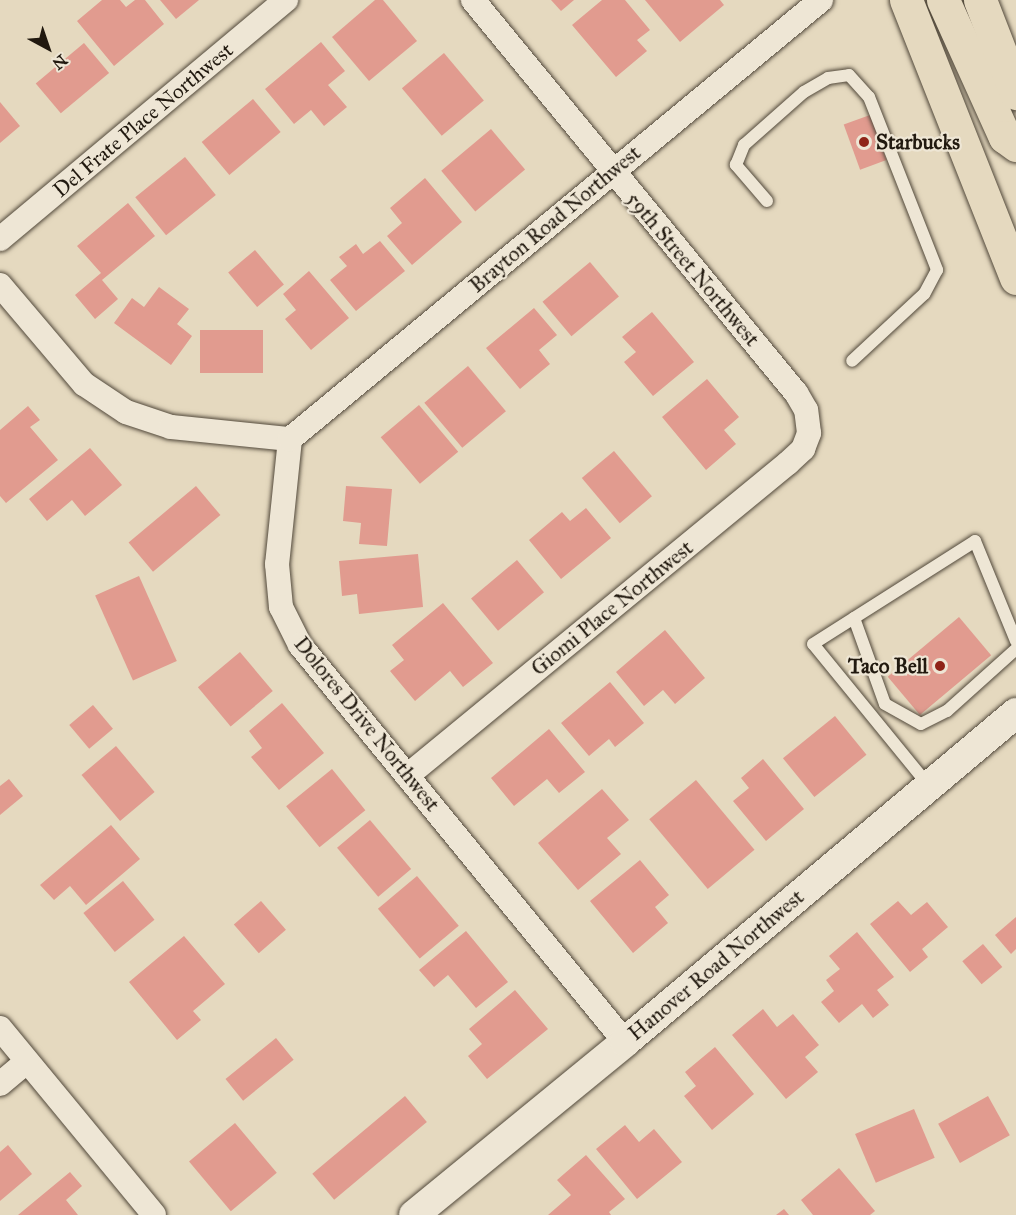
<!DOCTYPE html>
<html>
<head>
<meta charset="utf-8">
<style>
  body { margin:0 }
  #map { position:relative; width:1016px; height:1215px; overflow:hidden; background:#e5d9bf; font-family:"IM FELL Great Primer",serif }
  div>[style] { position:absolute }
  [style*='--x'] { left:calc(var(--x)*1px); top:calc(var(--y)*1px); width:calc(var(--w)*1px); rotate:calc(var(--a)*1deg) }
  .building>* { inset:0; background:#e19b8f; transform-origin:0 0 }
  .roads { filter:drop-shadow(0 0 2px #52493b) drop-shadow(0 0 2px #52493b) }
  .service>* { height:12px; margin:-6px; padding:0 6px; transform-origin:6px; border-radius:6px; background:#eee6d5 }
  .minor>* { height:24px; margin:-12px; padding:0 12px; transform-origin:12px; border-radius:12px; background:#eee6d5 }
  .tertiary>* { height:30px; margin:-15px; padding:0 15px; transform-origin:15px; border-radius:15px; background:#eee6d5 }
  .primary>* { height:33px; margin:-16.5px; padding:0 16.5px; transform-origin:16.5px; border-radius:16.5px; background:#e5d9bf }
  .dots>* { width:16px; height:16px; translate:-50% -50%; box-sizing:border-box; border:3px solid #eee6d5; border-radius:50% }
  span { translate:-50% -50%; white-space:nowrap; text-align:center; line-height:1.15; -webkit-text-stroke:4.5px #eee6d5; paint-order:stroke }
  .street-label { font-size:21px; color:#21190f }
  .poi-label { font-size:21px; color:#21190f; font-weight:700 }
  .left { translate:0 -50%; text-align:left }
  .right { translate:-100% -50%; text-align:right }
  .north { position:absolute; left:18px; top:18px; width:60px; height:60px; -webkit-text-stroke:4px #eee6d5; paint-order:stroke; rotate:140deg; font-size:16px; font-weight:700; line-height:24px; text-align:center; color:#21190f }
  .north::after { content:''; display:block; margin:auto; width:21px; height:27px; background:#21190f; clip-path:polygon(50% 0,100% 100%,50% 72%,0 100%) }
</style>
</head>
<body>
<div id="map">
  <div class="building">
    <i style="clip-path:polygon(102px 0,120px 0,126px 7px,135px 0,145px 0,164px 24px,114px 66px,77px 21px)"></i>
    <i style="clip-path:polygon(160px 0,199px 0,176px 19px)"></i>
    <i style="clip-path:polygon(375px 0,383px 0,417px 41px,369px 81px,332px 37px)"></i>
    <i style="clip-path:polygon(551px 0,574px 0,561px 11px)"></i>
    <i style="clip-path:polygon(602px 0,625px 0,650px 30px,637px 40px,647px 51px,616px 77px,572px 25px)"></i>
    <i style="clip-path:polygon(645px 0,720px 0,724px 5px,680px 42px)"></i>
    <i style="clip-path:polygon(321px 42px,345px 71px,328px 85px,347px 107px,324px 126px,311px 110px,294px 124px,265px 89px)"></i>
    <i style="left:84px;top:43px;width:39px;height:63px;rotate:50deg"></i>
    <i style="left:444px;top:53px;width:62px;height:55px;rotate:50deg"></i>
    <i style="left:253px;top:99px;width:43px;height:67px;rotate:50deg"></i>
    <i style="clip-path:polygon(0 102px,20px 126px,0 143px)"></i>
    <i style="left:870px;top:115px;width:48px;height:28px;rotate:70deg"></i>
    <i style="left:491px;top:129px;width:53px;height:65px;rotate:50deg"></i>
    <i style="left:185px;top:157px;width:49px;height:64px;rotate:51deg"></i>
    <i style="clip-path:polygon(425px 178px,462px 222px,412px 265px,387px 236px,402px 223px,390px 208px)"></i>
    <i style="clip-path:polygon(128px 203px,155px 236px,102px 280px,118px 299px,95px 319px,75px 295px,101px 273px,77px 246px)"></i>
    <i style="clip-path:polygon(380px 241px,405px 271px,356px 311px,330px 280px,347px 266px,339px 257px,356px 244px,363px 254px)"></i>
    <i style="left:255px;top:250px;width:45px;height:35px;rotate:50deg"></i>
    <i style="left:590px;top:262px;width:45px;height:62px;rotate:50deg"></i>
    <i style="clip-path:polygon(309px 271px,349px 318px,311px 350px,285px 319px,296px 310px,283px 294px)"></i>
    <i style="clip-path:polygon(159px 287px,189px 309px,177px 324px,192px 336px,171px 365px,114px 323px,132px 298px,144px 307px)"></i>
    <i style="clip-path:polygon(534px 308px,557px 335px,539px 350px,550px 364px,520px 389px,486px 348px)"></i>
    <i style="clip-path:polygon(652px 312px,694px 362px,653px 396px,624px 362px,636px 352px,622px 337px)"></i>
    <i style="left:263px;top:330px;width:43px;height:63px;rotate:90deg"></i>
    <i style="left:468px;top:366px;width:59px;height:57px;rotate:50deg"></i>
    <i style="clip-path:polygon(707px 379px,739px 417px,724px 430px,736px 444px,706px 470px,662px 417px)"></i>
    <i style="left:419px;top:405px;width:61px;height:50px;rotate:50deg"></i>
    <i style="clip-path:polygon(28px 406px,40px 420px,30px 427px,58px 460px,6px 503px,0 496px,0 430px)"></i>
    <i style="clip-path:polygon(90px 448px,122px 485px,85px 516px,72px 500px,47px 521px,29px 499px)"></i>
    <i style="left:614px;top:451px;width:59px;height:42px;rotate:50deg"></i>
    <i style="left:196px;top:486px;width:38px;height:88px;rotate:50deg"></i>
    <i style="clip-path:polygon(346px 486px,392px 489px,387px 546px,359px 544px,361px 523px,343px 521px)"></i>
    <i style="clip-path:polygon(586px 508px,611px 538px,561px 579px,529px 540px,562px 512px,570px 521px)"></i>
    <i style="clip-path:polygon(418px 554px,423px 607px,359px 614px,357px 594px,342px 596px,339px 561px)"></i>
    <i style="left:517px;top:560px;width:42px;height:60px;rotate:50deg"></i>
    <i style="left:139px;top:576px;width:93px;height:48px;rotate:66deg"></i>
    <i style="clip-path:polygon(443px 603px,493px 663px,463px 687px,450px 671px,415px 701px,390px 671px,404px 660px,392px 645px)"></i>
    <i style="left:959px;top:617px;width:50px;height:93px;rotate:50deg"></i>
    <i style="clip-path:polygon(665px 630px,705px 678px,675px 704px,663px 690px,644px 706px,616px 672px)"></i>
    <i style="left:240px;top:652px;width:51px;height:55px;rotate:50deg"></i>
    <i style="clip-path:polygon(610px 682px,644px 723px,615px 747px,609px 739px,589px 756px,561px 723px)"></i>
    <i style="clip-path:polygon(282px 703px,324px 753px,279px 790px,251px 757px,262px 748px,249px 731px)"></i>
    <i style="left:93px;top:705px;width:31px;height:31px;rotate:50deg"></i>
    <i style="left:835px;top:716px;width:50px;height:67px;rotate:51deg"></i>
    <i style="clip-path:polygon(549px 729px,585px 772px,559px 793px,547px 779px,514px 806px,491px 778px)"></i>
    <i style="left:116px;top:746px;width:60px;height:45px;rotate:50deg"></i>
    <i style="clip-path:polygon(763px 759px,804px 809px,766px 841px,733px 801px,749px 788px,741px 778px)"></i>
    <i style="left:332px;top:769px;width:53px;height:59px;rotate:51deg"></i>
    <i style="clip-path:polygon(9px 779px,23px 796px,0 815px,0 786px)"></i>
    <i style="left:696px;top:780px;width:91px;height:61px;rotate:50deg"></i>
    <i style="clip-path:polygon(602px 789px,629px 820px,607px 838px,621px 854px,578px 890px,538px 843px)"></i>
    <i style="left:370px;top:820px;width:64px;height:43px;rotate:50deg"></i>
    <i style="clip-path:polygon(111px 825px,140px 859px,86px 905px,70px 886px,54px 900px,40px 885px)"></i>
    <i style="clip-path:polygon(640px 860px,669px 895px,655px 907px,668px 923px,633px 953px,590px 901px)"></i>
    <i style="left:417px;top:876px;width:65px;height:51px;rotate:50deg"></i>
    <i style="left:123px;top:881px;width:50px;height:51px;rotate:51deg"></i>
    <i style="left:261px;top:901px;width:38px;height:36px;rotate:49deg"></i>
    <i style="clip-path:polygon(898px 901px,911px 915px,927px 902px,948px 927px,922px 949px,928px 957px,910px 972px,870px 924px)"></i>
    <i style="clip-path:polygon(1016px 917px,1016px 949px,1011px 954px,995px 935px)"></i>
    <i style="clip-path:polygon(466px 931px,508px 982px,476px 1008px,448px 975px,434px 987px,419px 970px)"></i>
    <i style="clip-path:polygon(857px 932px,894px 977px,877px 990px,889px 1005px,873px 1018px,862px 1004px,839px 1023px,821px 1002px,834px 991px,826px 980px,840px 969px,829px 956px)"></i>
    <i style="clip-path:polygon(184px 936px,225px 984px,193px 1011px,201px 1020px,177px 1040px,129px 982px)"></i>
    <i style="left:983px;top:944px;width:30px;height:27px;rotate:50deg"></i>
    <i style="clip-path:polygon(515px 990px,548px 1029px,487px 1079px,468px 1056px,482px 1044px,469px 1029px)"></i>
    <i style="clip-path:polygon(763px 1009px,777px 1027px,793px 1014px,819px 1045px,805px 1057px,818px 1072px,786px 1099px,732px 1035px)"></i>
    <i style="left:276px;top:1038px;width:28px;height:65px;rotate:51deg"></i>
    <i style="clip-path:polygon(715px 1047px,754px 1094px,712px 1130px,684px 1096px,696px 1086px,685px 1072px)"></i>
    <i style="left:405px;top:1096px;width:34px;height:121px;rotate:50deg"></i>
    <i style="left:988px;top:1096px;width:45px;height:57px;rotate:61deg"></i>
    <i style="left:914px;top:1109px;width:53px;height:64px;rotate:67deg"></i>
    <i style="left:235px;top:1123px;width:65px;height:60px;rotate:50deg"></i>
    <i style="clip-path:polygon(625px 1125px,639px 1142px,654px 1129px,682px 1162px,637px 1199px,596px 1149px)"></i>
    <i style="clip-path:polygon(8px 1145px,32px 1174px,0 1201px,0 1152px)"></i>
    <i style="clip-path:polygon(586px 1155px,625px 1199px,609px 1212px,611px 1215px,548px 1215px,571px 1195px,557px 1180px)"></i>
    <i style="clip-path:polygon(839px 1168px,875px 1211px,870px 1215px,813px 1215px,801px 1200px)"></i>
    <i style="clip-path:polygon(70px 1172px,82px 1186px,66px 1200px,78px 1215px,18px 1215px)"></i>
    <i style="clip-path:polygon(784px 1209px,789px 1215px,776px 1215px)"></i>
  </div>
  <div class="roads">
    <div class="service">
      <i style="--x:767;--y:201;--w:48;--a:-130.7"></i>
      <i style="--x:736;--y:165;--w:22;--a:-68"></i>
      <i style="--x:744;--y:145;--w:80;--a:-41.5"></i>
      <i style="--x:804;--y:92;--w:28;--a:-30"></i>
      <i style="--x:828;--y:78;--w:21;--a:-8"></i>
      <i style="--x:849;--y:75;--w:30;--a:48"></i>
      <i style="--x:869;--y:97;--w:186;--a:68.5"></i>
      <i style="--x:937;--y:270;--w:27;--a:118"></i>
      <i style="--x:924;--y:294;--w:98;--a:137.1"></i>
      <i style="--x:854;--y:618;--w:91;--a:70.2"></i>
      <i style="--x:885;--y:704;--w:41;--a:29.1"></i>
      <i style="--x:921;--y:724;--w:29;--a:-27"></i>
      <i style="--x:947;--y:711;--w:93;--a:-41.9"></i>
      <i style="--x:929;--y:786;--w:183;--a:-129.2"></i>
      <i style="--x:813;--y:644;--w:192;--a:-32.4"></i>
      <i style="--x:975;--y:541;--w:108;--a:67.7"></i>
    </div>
    <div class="minor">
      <i style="--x:0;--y:239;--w:373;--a:-39.9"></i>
      <i style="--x:0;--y:285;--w:130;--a:49.7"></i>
      <i style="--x:84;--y:384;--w:50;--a:33.7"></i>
      <i style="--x:126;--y:412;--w:47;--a:18.4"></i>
      <i style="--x:171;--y:427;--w:120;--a:5.8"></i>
      <i style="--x:290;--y:439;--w:126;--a:95.9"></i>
      <i style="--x:277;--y:564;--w:43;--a:84.7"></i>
      <i style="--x:281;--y:607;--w:42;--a:63.4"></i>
      <i style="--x:300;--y:645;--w:513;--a:50.69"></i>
      <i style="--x:290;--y:439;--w:689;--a:-39.58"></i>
      <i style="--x:407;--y:776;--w:493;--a:-39.4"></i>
      <i style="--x:788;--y:463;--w:21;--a:-43"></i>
      <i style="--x:803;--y:449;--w:17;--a:-69"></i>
      <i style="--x:809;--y:433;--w:23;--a:-97"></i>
      <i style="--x:806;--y:410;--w:20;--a:-120"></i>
      <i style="--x:796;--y:393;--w:509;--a:-129.42"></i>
      <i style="--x:0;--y:1028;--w:242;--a:50.5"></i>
      <i style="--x:0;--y:1084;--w:35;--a:-40"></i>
    </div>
    <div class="tertiary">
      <i style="--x:414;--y:1215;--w:273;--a:-39.3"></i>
      <i style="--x:625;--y:1042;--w:511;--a:-40.08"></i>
    </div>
    <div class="primary">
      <i style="--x:906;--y:0;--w:299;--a:68.4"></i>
      <i style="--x:943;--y:0;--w:150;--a:65.7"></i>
      <i style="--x:1005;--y:137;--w:14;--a:36"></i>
      <i style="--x:980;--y:0;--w:100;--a:68.8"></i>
    </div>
  </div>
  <div class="dots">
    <i style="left:864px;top:142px;background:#8f2418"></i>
    <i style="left:940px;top:666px;background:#8f2418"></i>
  </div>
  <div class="street-label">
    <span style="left:143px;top:120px;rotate:-40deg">Del Frate Place Northwest</span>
    <span style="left:555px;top:219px;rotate:-40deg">Brayton Road Northwest</span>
    <span style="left:693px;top:269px;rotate:50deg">59th Street Northwest</span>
    <span style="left:612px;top:608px;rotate:-39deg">Giomi Place Northwest</span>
    <span style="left:367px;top:724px;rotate:51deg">Dolores Drive Northwest</span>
    <span style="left:716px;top:965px;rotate:-40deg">Hanover Road Northwest</span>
  </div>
  <div class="poi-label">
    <span class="left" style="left:876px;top:142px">Starbucks</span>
    <span class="right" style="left:928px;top:666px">Taco Bell</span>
  </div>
  <div class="north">N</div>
</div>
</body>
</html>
